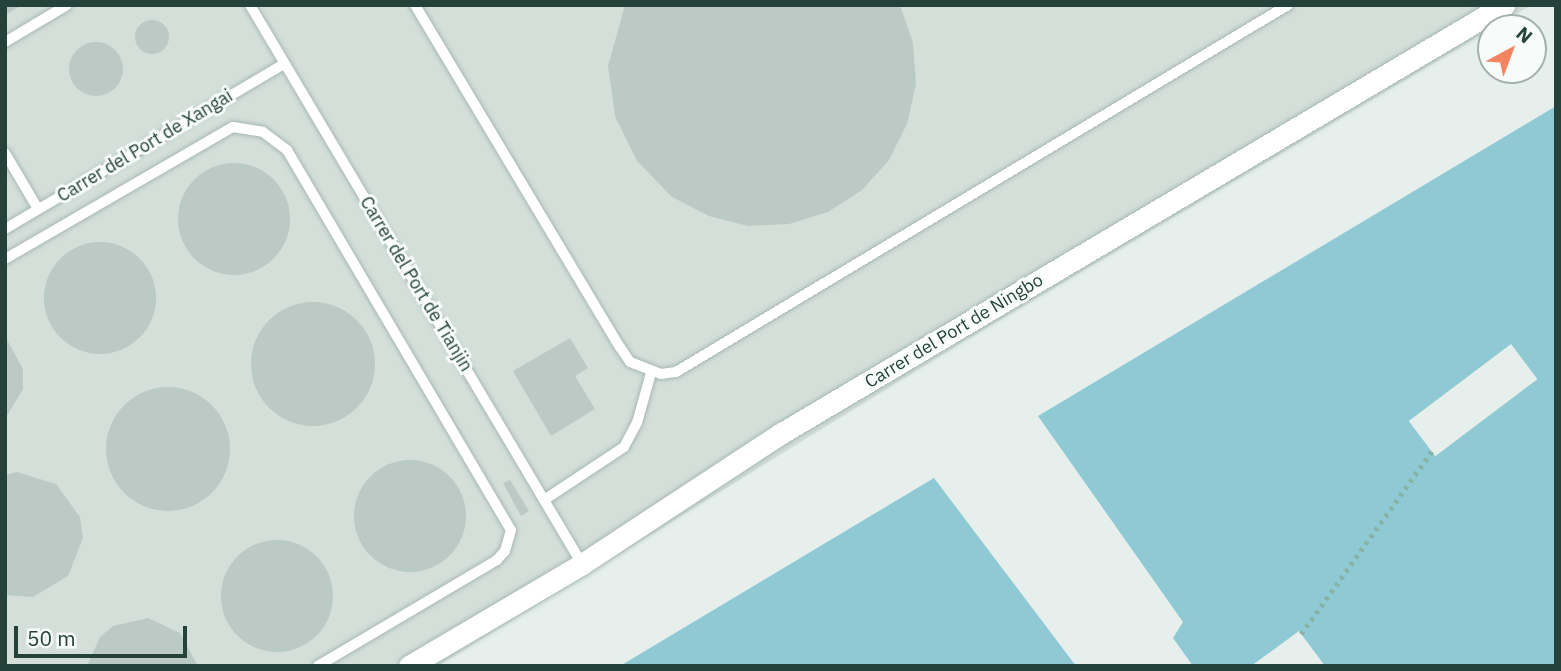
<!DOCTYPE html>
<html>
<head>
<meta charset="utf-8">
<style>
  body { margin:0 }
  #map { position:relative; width:1561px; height:671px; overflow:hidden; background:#e6efeb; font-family:"IBM Plex Sans",sans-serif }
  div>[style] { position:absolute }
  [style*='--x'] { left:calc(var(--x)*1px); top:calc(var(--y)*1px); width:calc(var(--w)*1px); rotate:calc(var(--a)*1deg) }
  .built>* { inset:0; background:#d4dfda }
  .water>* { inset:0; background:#8ec9d4 }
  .pier>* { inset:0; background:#e6efeb; transform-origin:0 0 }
  .building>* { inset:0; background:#bbcac4 }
  .round { border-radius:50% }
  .path>* { height:4.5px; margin-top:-2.25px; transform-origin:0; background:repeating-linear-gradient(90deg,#86b3a5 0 3.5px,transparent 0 8.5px) }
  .roads { filter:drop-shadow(0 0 2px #a8b8b2) drop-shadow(0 0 2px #a8b8b2) }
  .service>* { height:10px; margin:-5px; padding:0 5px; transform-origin:5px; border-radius:5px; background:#fff }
  .minor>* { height:21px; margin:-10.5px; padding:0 10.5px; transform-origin:10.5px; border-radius:10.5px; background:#fff }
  span { translate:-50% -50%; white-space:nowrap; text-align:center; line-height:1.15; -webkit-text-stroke:6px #f7fbf9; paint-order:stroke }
  .street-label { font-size:18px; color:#24423a }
  .frame { position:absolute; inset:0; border:7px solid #24423a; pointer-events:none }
  .north { position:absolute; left:1477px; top:14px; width:70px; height:70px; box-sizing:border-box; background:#f7fbf9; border:2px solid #a3b1ad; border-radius:50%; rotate:41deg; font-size:19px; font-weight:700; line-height:28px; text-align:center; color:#24423a }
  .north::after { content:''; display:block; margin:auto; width:24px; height:32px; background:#f4845f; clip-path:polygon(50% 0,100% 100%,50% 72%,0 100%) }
  .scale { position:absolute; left:14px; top:626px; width:173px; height:32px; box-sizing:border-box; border:4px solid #24423a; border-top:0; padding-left:9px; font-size:21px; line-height:24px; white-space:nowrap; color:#24423a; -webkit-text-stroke:5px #f7fbf9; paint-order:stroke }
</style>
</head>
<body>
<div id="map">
  <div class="built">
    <i style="clip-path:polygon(5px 5px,1532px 5px,968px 339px,438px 666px,5px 666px)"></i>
  </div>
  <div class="water">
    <i style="clip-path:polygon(1556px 106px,1556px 666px,1325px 666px,1299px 631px,1251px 666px,1193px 666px,1173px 638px,1183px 622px,1038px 416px)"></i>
    <i style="clip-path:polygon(934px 478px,1076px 666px,620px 666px)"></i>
  </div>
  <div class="pier">
    <i style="left:1511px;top:344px;width:44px;height:128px;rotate:53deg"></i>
  </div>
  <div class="building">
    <i style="clip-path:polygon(5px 5px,22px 5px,5px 15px)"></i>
    <i style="clip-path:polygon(625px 5px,900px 5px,913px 43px,916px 84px,907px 124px,889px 160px,862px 190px,828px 212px,789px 224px,748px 226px,709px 216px,672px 197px,637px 161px,615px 116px,608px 66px)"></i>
    <i class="round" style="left:135px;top:20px;width:34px;height:34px"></i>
    <i class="round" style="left:69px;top:42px;width:54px;height:54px"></i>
    <i class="round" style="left:178px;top:163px;width:112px;height:112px"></i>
    <i class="round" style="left:44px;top:242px;width:112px;height:112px"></i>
    <i class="round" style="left:251px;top:302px;width:124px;height:124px"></i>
    <i style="clip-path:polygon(5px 336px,23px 369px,23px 389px,5px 419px)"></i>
    <i style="clip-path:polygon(570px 338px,588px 368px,575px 376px,595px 409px,551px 436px,513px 371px)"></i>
    <i class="round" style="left:106px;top:387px;width:124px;height:124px"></i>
    <i class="round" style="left:354px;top:460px;width:112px;height:112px"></i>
    <i style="clip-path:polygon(17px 472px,56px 484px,80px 517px,83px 538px,68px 576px,33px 597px,5px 595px,5px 475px)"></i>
    <i style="clip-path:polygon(510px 480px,529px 511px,521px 516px,503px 483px)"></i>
    <i class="round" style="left:221px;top:540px;width:112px;height:112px"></i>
    <i style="clip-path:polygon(148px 618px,180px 633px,198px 666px,87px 666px,100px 637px,113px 626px)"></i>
  </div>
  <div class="path">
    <i style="--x:1301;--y:634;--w:225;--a:-54.4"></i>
  </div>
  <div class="roads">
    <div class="service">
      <i style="--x:250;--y:5;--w:650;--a:59.29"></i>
      <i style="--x:415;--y:5;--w:399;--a:59.1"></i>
      <i style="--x:620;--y:347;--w:18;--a:56"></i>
      <i style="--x:630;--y:362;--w:33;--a:21"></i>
      <i style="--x:661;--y:374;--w:15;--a:-8"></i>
      <i style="--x:676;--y:372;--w:714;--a:-30.95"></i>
      <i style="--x:5;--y:42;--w:72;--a:-30.8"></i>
      <i style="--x:5;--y:153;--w:65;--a:59.5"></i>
      <i style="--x:5;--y:229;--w:324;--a:-30.6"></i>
      <i style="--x:5;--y:259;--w:263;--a:-30.1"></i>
      <i style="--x:233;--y:127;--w:30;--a:9"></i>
      <i style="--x:263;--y:132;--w:30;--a:37"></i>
      <i style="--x:287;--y:150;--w:441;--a:59.5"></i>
      <i style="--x:511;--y:530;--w:22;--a:106"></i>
      <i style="--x:505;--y:551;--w:12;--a:132"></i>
      <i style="--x:497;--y:560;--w:208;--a:149.4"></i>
      <i style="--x:544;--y:500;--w:96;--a:-33.5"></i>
      <i style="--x:624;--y:447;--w:27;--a:-62"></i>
      <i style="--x:637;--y:423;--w:52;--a:-74.4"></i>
    </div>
    <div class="minor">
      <i style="--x:409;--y:666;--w:201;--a:-30.5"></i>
      <i style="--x:582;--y:564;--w:237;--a:-33.3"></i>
      <i style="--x:780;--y:434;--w:842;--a:-30.65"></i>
    </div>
  </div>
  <div class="street-label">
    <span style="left:145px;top:146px;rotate:-31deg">Carrer del Port de Xangai</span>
    <span style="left:416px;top:284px;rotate:59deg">Carrer del Port de Tianjin</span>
    <span style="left:954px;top:331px;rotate:-31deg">Carrer del Port de Ningbo</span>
  </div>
  <div class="frame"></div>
  <div class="north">N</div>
  <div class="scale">50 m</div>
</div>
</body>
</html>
